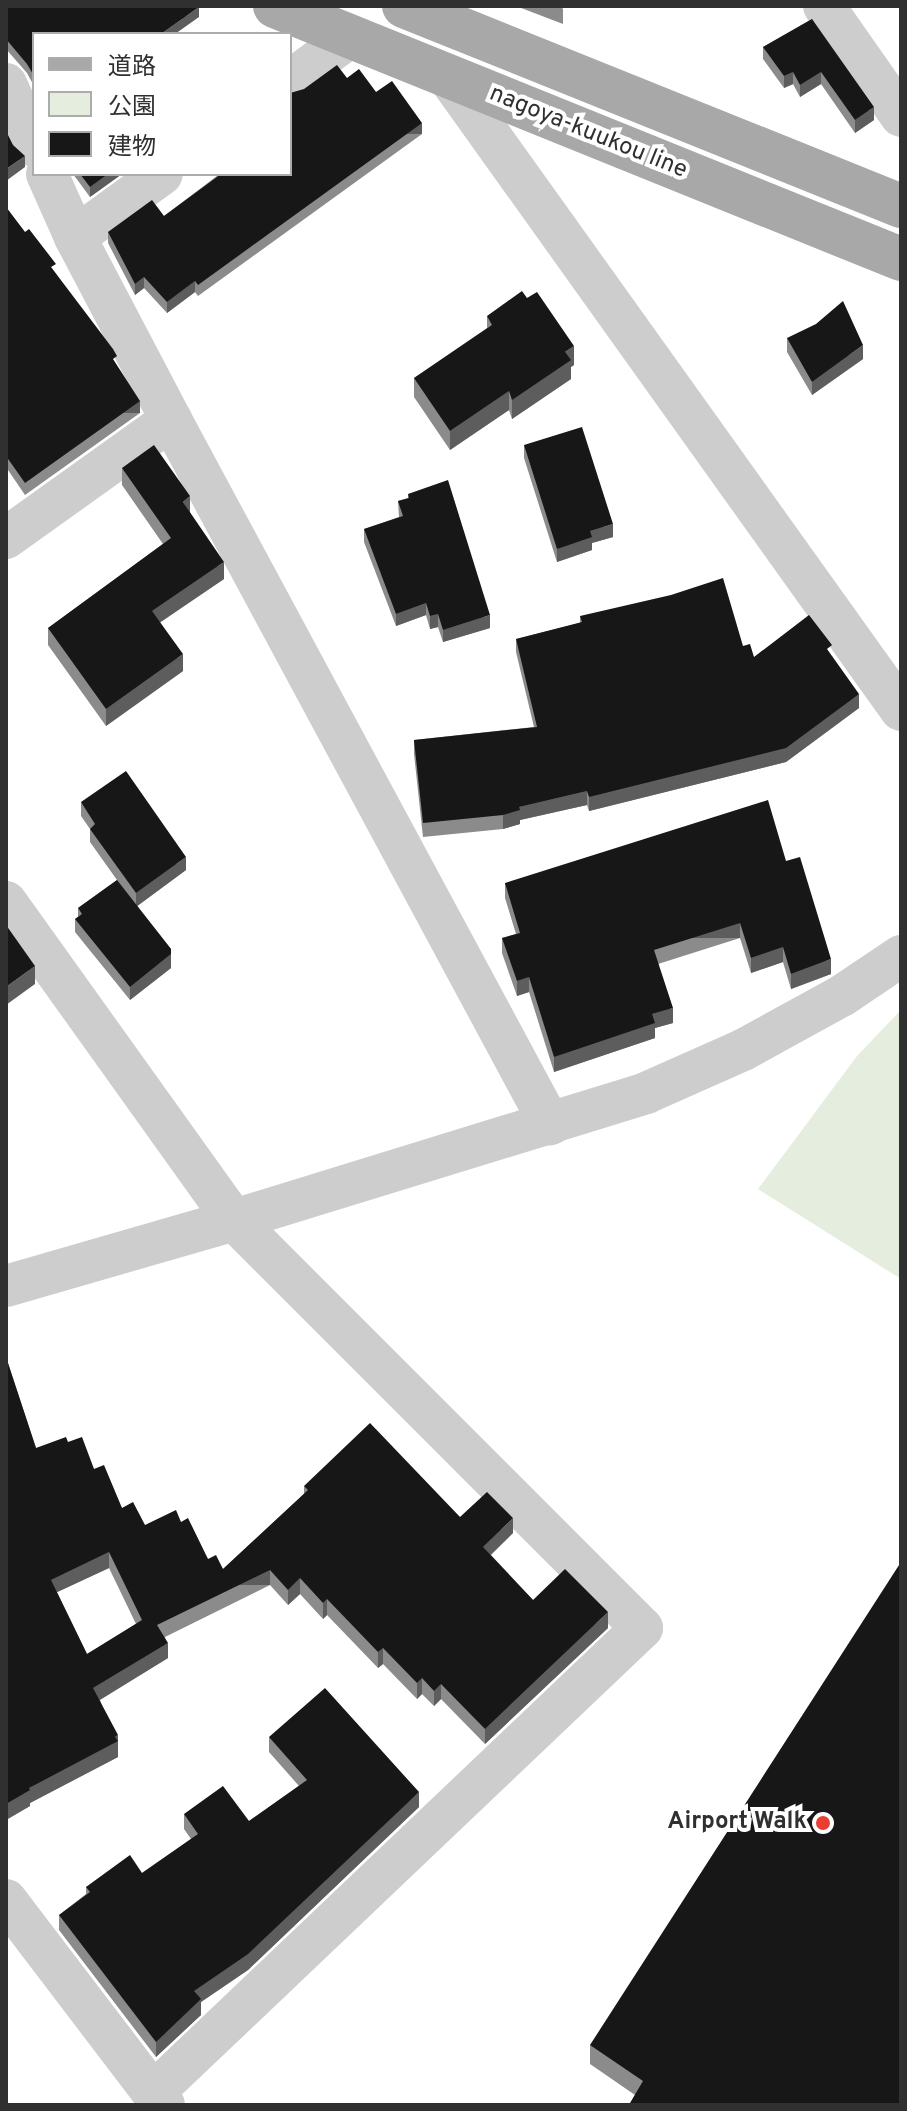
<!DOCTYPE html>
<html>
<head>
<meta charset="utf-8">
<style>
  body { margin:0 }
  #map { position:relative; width:907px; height:2111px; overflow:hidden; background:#fff; font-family:Overpass,"Noto Sans JP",sans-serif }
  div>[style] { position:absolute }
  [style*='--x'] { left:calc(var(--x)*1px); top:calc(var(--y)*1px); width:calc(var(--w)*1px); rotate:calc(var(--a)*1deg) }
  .green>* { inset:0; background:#e4edde }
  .minor>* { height:42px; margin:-21px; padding:0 21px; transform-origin:21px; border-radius:21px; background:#cdcdcd }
  .major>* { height:44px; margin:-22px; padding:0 22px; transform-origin:22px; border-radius:22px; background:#a8a8a8 }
  .wall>* { inset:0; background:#8b8b8b }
  .shaded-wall>* { inset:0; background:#5d5d5d; transform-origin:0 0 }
  .building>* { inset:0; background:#171717 }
  .dots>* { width:22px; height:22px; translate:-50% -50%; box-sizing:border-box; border:4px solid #fff; border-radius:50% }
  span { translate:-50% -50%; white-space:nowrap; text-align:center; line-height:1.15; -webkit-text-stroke:8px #fff; paint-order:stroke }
  .street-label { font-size:24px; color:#303030 }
  .poi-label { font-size:24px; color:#303030; font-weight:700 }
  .right { translate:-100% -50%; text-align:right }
  .frame { position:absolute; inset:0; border:8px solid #303030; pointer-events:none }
  .legend { position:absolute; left:32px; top:32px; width:260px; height:144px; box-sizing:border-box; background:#fff; border:2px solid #acacac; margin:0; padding:10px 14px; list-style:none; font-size:24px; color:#303030 }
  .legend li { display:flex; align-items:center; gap:16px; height:40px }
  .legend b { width:40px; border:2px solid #acacac }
</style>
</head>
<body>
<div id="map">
  <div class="green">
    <i style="clip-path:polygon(901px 1010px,901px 1279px,758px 1189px,857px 1056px)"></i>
  </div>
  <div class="minor">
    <i style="--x:824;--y:6;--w:134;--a:55"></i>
    <i style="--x:449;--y:78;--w:777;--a:54.43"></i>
    <i style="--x:290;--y:81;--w:76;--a:-36.4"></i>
    <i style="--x:6;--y:84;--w:68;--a:65.7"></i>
    <i style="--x:47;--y:174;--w:69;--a:66"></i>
    <i style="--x:75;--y:237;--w:207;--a:62.3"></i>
    <i style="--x:171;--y:420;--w:800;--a:61.7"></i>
    <i style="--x:75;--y:237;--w:107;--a:-35.9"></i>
    <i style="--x:6;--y:538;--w:203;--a:-35.6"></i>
    <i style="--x:6;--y:902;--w:391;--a:54.4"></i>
    <i style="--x:234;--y:1220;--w:577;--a:45"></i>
    <i style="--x:642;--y:1628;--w:675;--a:136.44"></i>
    <i style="--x:153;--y:2093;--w:16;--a:47"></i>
    <i style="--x:6;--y:1286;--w:237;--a:-16.1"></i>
    <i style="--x:234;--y:1220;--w:431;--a:-17.1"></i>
    <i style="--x:646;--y:1093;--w:106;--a:-23.9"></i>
    <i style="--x:743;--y:1050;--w:114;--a:-28.8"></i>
    <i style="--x:843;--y:995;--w:70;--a:-33.9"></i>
    <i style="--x:6;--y:1900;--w:243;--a:52.7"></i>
  </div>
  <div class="major">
    <i style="--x:275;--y:6;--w:675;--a:22.01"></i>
    <i style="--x:404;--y:6;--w:536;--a:21.92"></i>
  </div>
  <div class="wall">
    <i style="clip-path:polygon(6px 6px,199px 17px,34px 34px,34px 86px,27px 73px,6px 49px)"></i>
    <i style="clip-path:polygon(516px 6px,561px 6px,563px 9px,563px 24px)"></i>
    <i style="clip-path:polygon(812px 19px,874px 120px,855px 133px,821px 84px,800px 97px,793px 84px,784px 88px,763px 59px,763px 47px)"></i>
    <i style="clip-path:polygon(347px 78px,376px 92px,422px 134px,198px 296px,195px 292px,167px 313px,144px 288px,135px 295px,108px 243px,108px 232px,164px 216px)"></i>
    <i style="clip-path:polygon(73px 174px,122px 174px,90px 197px)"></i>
    <i style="clip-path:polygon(6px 207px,56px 274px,117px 366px,140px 413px,25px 495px,6px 467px)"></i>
    <i style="clip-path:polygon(487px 316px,574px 365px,571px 367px,571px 379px,512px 419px,509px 410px,450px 450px,414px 397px,414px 378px,487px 328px)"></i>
    <i style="clip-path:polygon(901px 334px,901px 351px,899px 348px,899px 335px)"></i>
    <i style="clip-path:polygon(787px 338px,863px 359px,812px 395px,787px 352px)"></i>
    <i style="clip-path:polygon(524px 445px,613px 537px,592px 543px,592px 550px,557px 562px,524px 458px)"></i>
    <i style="clip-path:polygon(122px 468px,190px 513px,224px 579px,160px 622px,183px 671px,106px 726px,48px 645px,48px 628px,163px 544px,122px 485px)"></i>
    <i style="clip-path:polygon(408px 494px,490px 628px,443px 642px,438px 627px,430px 629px,426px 615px,396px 626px,364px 542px,364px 529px,399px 517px,398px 501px,408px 498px)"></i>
    <i style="clip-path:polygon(580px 616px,743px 646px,754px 657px,832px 656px,859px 708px,786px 762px,589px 811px,587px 805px,520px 820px,520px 824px,503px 829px,423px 837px,414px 754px,414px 740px,534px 727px,516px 652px,516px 639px,580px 623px)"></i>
    <i style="clip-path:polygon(81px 802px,186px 870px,137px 906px,171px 949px,171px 968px,130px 1000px,75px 932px,75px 919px,78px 917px,78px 908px,117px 880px,90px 842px,90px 829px,81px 816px)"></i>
    <i style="clip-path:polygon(786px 861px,831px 974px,791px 989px,783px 962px,751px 973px,740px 938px,658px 964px,673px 1023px,655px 1028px,655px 1038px,554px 1072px,529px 992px,517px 996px,502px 953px,502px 938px,516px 934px,505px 898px,505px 883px)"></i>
    <i style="clip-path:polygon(evenodd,6px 1357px,36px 1448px,68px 1442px,94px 1469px,122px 1508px,145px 1525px,181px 1522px,208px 1559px,223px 1569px,304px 1494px,304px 1486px,460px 1517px,513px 1533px,491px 1555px,533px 1600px,608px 1628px,485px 1744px,441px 1699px,434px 1706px,422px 1694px,417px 1699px,383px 1664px,378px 1668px,327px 1615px,323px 1619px,300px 1594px,288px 1605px,270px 1585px,165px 1637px,168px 1658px,100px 1700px,118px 1750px,118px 1757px,30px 1803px,30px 1806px,6px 1820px,6px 1357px,109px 1568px,136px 1624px,87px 1654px,57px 1592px,109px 1568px)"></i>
    <i style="clip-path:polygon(269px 1737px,419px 1807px,248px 1970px,201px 2002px,201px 2015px,156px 2057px,59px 1930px,59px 1915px,86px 1894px,86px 1887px,142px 1873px,191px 1839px,184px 1829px,184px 1814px,249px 1821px,299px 1786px,269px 1752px)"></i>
    <i style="clip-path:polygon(590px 2045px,901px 2105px,630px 2105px,635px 2095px,590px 2064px)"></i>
  </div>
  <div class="shaded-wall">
    <i style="clip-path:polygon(199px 7px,199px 17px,175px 34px,161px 34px)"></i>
    <i style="clip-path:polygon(793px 72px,793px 84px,784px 88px,784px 76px)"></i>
    <i style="clip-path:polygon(821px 72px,821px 84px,800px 97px,800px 85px)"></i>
    <i style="clip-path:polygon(874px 107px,874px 120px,855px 133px,855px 120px)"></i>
    <i style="left:422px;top:123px;width:11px;height:276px;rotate:90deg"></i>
    <i style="clip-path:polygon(25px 156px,25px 167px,6px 181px,6px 169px)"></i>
    <i style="clip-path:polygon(108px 174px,122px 174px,90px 197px,90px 187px)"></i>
    <i style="clip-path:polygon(144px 277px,144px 288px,135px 295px,135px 284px)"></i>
    <i style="clip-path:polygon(195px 281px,195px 292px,167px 313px,167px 302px)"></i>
    <i style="clip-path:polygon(863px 345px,863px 359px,812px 395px,812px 382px)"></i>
    <i style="clip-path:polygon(574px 346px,574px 365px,571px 367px,571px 379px,512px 419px,512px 400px,565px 352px)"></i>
    <i style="clip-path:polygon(509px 391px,509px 410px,450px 450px,450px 431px)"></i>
    <i style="left:140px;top:401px;width:12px;height:141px;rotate:90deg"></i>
    <i style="clip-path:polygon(190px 496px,190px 513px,183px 502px)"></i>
    <i style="clip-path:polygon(613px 524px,613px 537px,592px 543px,592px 550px,557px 562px,557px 549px,590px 531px)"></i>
    <i style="clip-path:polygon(224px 562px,224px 579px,152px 628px,152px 611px)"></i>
    <i style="clip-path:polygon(426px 603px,426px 615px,396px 626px,396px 614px)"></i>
    <i style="clip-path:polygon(438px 614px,438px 627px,430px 629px,430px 616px)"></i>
    <i style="clip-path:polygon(490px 615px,490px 628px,443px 642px,443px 630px)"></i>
    <i style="clip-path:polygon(183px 654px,183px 671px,106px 726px,106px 709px)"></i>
    <i style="clip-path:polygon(859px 694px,859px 708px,786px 762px,589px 811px,589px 797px)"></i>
    <i style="clip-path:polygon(587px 791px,587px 805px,520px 820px,520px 824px,503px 829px,503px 815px,519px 807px)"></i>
    <i style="clip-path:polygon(186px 857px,186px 870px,136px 907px,136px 893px)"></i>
    <i style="left:740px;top:923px;width:15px;height:90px;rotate:90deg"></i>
    <i style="clip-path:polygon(783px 947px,783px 962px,751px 973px,751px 958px)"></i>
    <i style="clip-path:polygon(171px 954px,171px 968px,130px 1000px,130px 987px)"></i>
    <i style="clip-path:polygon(831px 959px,831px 974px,791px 989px,791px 974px)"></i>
    <i style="clip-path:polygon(35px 966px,35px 984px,6px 1005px,6px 987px)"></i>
    <i style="clip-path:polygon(529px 977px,529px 992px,517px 996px,517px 981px)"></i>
    <i style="clip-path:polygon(673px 1008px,673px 1023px,655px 1028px,655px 1038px,554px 1072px,554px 1057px,652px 1014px)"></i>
    <i style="clip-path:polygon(513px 1518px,513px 1533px,483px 1562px,483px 1547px)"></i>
    <i style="clip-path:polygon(109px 1552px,109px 1568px,51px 1595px,51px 1580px)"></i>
    <i style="left:270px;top:1570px;width:15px;height:126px;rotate:90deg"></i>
    <i style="clip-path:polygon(300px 1578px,300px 1594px,288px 1605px,288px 1590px)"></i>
    <i style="clip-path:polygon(327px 1599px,327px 1615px,323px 1619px,323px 1603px)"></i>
    <i style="clip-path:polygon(608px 1612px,608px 1628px,485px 1744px,485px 1729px)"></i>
    <i style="clip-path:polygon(168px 1643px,168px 1658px,93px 1704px,93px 1688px)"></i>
    <i style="clip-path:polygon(383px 1648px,383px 1664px,378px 1668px,378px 1652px)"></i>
    <i style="clip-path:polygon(422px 1678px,422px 1694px,417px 1699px,417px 1683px)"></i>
    <i style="clip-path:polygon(441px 1684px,441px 1699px,434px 1706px,434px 1691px)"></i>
    <i style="clip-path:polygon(118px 1735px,118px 1757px,30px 1803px,30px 1806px,6px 1820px,6px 1804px,29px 1788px)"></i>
    <i style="clip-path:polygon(419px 1792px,419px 1807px,248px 1970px,201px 2002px,201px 2015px,156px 2057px,156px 2042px,194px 1991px)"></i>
  </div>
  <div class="building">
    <i style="clip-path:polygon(6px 6px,197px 6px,199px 7px,161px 34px,34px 34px,34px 76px,27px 64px,6px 39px,6px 32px,8px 30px,6px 27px)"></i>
    <i style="clip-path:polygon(812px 19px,874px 107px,855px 120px,821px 72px,800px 85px,793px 72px,784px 76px,763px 47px)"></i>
    <i style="clip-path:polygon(337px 65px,347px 78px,359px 69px,376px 92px,392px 81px,422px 123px,198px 285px,195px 281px,167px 302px,144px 277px,135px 284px,108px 232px,152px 200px,164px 216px,221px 174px,290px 174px,290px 93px,304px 89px)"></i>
    <i style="clip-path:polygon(7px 133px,13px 145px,25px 156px,6px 169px)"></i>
    <i style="clip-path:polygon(80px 174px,108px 174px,90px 187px)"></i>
    <i style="clip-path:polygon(6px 207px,25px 232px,29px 229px,56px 264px,51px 267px,113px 349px,117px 356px,113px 359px,140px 401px,25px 483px,6px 456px)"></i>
    <i style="clip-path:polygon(522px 291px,527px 298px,537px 292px,574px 346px,565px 352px,571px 360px,512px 400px,509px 391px,450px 431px,414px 378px,492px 325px,487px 316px)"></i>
    <i style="clip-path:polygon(843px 301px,863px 345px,812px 382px,787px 338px,816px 324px)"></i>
    <i style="clip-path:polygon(582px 427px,613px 524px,590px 531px,592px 537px,557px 549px,524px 445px)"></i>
    <i style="clip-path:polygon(154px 445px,190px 496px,183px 502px,224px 562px,152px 611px,183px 654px,106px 709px,48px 628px,171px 538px,122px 468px)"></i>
    <i style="clip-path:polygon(448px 480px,490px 615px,443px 630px,438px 614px,430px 616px,426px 603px,396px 614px,364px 529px,403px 516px,398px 501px,409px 498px,408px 494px)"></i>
    <i style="clip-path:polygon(723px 578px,743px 646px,750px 644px,754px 657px,809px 615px,832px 645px,827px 649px,859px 694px,786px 748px,589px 797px,587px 791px,519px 807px,520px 810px,503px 815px,423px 823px,414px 740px,537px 727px,516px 639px,582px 622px,580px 616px,671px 595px)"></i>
    <i style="clip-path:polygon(126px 771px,186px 857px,136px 893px,90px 829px,95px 824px,81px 802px)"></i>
    <i style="clip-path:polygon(768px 800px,786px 861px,800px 857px,831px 959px,791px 974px,783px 947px,751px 958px,740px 923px,654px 950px,673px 1008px,652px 1014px,655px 1023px,554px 1057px,529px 977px,517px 981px,502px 938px,520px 933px,505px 883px)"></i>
    <i style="clip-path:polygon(117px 880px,171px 949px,171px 954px,130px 987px,75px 919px,82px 914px,78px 908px)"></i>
    <i style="clip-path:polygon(6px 925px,35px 966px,6px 987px)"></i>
    <i style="clip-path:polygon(evenodd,6px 1357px,36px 1448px,66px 1437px,68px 1442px,82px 1437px,94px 1469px,104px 1465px,122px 1508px,133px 1502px,145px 1525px,176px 1510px,181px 1522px,188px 1518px,208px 1559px,216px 1555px,223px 1569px,308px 1490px,304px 1486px,370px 1423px,460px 1517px,487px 1492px,513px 1518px,483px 1547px,533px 1600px,565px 1569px,608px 1612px,485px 1729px,441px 1684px,434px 1691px,422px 1678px,417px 1683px,383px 1648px,378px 1652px,327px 1599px,323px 1603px,300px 1578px,288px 1590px,270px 1570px,157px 1625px,168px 1643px,93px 1688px,118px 1735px,115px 1737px,118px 1741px,29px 1788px,30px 1790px,6px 1804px,6px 1357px,109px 1552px,142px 1620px,87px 1654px,51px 1580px,109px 1552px)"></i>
    <i style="clip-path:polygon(901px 1562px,901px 2105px,632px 2105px,630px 2103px,643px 2081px,590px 2045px)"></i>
    <i style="clip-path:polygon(325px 1688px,419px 1792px,248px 1954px,194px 1991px,201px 1999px,156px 2042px,59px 1915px,90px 1892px,86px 1887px,130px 1855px,142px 1873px,198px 1834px,184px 1814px,223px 1786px,249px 1821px,307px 1780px,269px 1737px)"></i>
  </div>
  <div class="dots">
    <i style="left:823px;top:1823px;background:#e93e31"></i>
  </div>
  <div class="street-label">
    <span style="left:588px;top:133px;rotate:22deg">nagoya-kuukou line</span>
  </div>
  <div class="poi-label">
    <span class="right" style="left:807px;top:1823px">Airport Walk</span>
  </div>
  <div class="frame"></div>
  <ul class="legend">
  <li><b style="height:10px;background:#a8a8a8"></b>道路</li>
  <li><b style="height:22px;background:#e4edde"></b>公園</li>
  <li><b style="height:22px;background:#171717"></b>建物</li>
  </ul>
</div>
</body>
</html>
